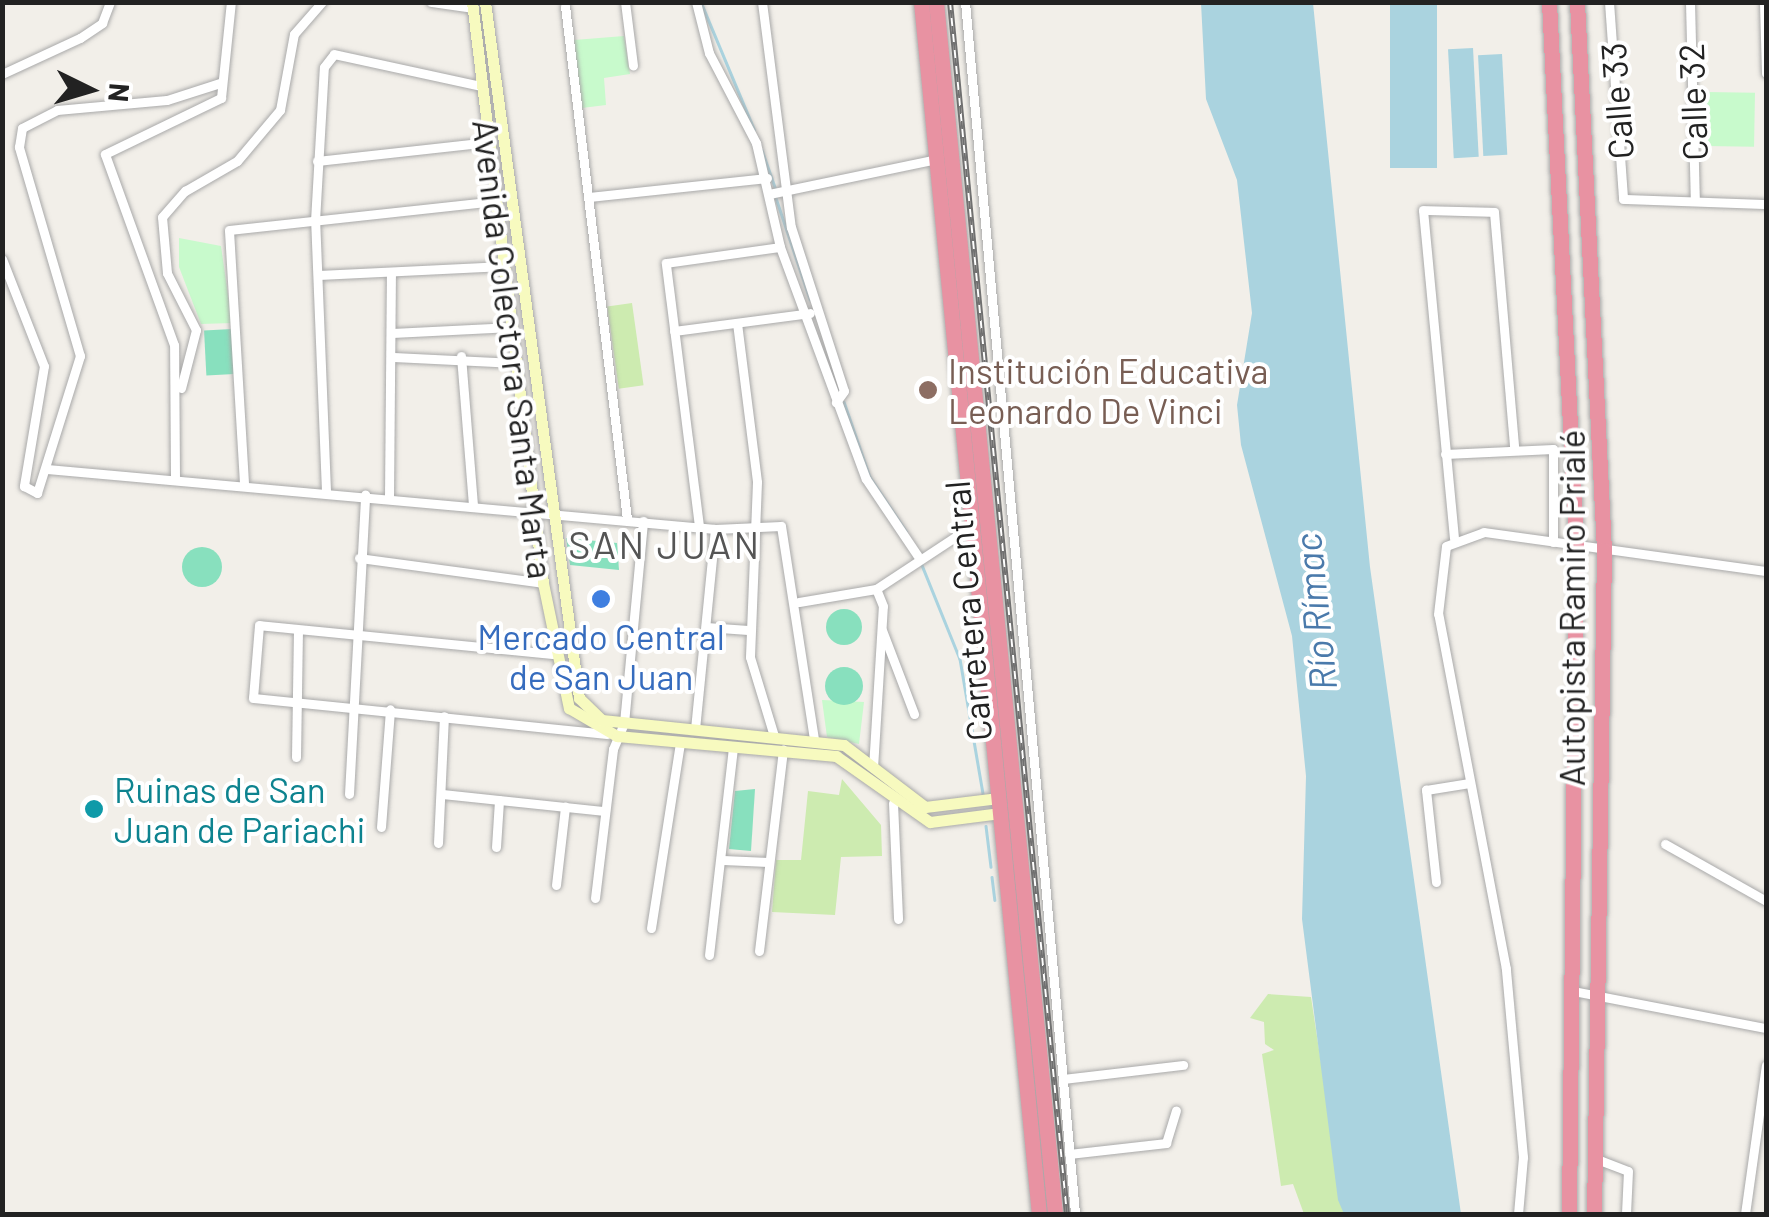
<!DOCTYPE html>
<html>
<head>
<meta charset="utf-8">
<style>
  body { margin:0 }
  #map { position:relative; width:1769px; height:1217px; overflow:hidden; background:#f2efe9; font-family:Barlow,sans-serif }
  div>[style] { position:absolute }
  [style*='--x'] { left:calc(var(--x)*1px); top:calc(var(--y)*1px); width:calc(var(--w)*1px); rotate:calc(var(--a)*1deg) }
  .grass>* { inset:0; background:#cdebb0; transform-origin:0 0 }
  .park>* { inset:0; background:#c8facc; transform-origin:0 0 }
  .pitch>* { inset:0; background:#88e0be; transform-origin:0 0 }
  .round { border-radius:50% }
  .water>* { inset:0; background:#aad3df; transform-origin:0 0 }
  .stream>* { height:2.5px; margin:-1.25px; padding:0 1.25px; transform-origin:1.25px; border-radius:1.25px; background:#aad3df }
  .roads { filter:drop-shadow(0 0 2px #a9a9a9) drop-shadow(0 0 2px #a9a9a9) }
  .street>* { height:9px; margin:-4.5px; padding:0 4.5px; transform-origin:4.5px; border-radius:4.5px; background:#fff }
  .secondary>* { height:11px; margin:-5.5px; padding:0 5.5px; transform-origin:5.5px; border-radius:5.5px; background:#f7fabf }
  .highway>* { height:15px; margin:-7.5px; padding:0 7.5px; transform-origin:7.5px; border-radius:7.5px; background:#e892a2 }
  .rail>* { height:6px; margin-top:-3px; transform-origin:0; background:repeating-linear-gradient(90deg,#fff 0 8px,#707070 0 16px); box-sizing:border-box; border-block:2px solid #707070 }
  .dots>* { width:28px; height:28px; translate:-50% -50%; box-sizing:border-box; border:5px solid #fff; border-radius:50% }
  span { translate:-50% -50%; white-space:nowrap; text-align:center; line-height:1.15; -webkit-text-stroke:8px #fff; paint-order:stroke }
  .street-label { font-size:35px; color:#222 }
  .education-label { font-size:35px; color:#785e54 }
  .left { translate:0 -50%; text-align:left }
  .shop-label { font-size:35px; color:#366cbe }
  .culture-label { font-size:35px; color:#0d838f }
  .neighbourhood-label { font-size:38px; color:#555; letter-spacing:2.5px }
  .water-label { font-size:38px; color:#4a7aab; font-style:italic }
  .frame { position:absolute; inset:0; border:5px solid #222; pointer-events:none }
  .north { position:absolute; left:40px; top:40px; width:100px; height:100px; -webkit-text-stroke:8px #fff; paint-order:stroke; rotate:95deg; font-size:28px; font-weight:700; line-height:40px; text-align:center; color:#222 }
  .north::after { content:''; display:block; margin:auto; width:35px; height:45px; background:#222; clip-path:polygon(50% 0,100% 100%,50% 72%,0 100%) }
</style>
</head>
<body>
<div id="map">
  <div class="grass">
    <i style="left:632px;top:303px;width:83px;height:25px;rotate:82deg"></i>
    <i style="clip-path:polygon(842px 779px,881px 825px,882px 856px,841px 857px,835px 915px,772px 912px,776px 860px,801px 860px,808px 791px,839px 795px)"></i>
    <i style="clip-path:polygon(1268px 994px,1311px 997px,1344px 1214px,1304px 1214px,1293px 1184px,1281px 1186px,1262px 1054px,1274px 1050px,1265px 1044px,1264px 1022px,1250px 1018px)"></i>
  </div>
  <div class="park">
    <i style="clip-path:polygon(624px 36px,630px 74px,604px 78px,606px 105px,582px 108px,574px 40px)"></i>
    <i style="left:1706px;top:92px;width:49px;height:54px;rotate:1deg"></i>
    <i style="clip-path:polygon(179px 238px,221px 246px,232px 323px,201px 324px,179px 267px)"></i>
    <i style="clip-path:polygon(822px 700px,864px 702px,859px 744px,827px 737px)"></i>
  </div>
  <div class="pitch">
    <i style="left:232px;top:329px;width:45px;height:28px;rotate:87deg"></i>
    <i style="clip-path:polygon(566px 538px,617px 543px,619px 570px,570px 565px)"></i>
    <i class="round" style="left:182px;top:547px;width:40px;height:40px"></i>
    <i class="round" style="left:826px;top:609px;width:36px;height:36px"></i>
    <i class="round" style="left:825px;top:667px;width:38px;height:38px"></i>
    <i style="clip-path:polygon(755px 789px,751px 851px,729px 849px,735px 791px)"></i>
  </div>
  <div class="water">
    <i style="clip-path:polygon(1201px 3px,1313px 3px,1370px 567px,1461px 1214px,1344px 1214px,1338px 1200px,1302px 919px,1306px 776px,1292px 636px,1241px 445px,1237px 405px,1252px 313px,1237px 180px,1206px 99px)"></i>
    <i style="left:1390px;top:3px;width:47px;height:165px"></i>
    <i style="left:1473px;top:48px;width:109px;height:25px;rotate:87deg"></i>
    <i style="left:1502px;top:54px;width:101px;height:24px;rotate:87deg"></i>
  </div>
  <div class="stream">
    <i style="--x:701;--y:2;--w:138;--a:67.3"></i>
    <i style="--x:762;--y:150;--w:42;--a:70.7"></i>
    <i style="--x:776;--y:198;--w:107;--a:71.4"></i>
    <i style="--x:844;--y:402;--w:79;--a:70.9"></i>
    <i style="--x:870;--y:477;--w:65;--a:56.3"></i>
    <i style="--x:922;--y:565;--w:101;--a:68"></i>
    <i style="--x:960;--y:659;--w:137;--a:80.3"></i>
    <i style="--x:986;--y:826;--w:41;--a:83"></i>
    <i style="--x:992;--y:877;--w:23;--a:83"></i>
  </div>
  <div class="roads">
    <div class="street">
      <i style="--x:431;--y:2;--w:42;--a:8.1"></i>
      <i style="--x:625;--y:2;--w:64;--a:82.8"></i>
      <i style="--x:696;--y:2;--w:53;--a:75.7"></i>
      <i style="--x:709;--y:53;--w:102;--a:62.4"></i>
      <i style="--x:756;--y:143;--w:107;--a:77"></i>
      <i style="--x:780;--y:247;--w:247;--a:69.7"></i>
      <i style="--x:866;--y:479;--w:92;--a:56.1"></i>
      <i style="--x:762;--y:2;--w:227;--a:82.7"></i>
      <i style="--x:791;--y:227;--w:172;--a:72.1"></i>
      <i style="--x:844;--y:391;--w:14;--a:126"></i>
      <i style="--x:965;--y:2;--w:1217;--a:84.81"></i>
      <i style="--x:1609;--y:2;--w:197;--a:85.9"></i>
      <i style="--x:1623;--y:199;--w:143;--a:2"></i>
      <i style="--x:1690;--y:2;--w:199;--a:88.6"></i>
      <i style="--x:1764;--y:2;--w:71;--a:88.4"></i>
      <i style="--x:565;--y:6;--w:517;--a:83.11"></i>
      <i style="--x:2;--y:74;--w:86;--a:-24.8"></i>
      <i style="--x:80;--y:38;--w:27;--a:-34"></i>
      <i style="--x:102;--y:23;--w:22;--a:-69"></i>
      <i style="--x:317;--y:161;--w:173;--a:-6.3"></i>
      <i style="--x:769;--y:194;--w:171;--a:-11.8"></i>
      <i style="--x:589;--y:197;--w:179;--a:-6.1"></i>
      <i style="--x:2;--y:259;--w:115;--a:68.6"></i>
      <i style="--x:44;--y:366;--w:122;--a:99.5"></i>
      <i style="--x:24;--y:486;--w:15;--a:28"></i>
      <i style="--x:37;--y:493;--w:144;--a:-72.6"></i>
      <i style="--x:80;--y:356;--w:218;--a:-106.3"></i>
      <i style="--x:19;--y:147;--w:19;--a:-81"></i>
      <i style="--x:22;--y:128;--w:39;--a:-27"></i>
      <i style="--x:57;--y:110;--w:110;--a:-5.2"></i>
      <i style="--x:167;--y:100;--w:56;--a:-17.8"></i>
      <i style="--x:318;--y:275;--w:187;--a:-2.8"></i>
      <i style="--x:737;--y:323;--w:160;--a:82.8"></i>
      <i style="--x:757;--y:482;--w:175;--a:92.3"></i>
      <i style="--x:750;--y:657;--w:83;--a:73.1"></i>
      <i style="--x:674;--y:331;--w:137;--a:-7.5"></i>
      <i style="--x:392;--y:333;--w:120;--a:-2.9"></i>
      <i style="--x:461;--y:356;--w:150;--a:85.4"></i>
      <i style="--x:393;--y:357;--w:123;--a:2.8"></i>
      <i style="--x:181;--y:388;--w:60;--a:-75.5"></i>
      <i style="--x:196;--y:330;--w:64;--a:-117"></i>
      <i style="--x:167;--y:273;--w:56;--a:-95.1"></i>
      <i style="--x:162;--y:217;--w:35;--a:-49"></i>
      <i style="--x:185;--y:191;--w:60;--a:-30"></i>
      <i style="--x:237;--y:161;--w:67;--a:-49.9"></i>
      <i style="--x:280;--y:110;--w:77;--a:-79.6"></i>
      <i style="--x:294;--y:34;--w:43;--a:-48.8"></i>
      <i style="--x:1445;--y:454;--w:108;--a:-2.7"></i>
      <i style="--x:1553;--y:449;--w:93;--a:90"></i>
      <i style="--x:47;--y:469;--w:671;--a:5.13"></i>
      <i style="--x:715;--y:529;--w:66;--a:-2.6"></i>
      <i style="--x:781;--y:526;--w:215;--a:81.2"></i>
      <i style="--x:175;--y:477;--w:132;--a:-90.4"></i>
      <i style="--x:174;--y:345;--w:203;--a:-109.9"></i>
      <i style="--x:105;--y:154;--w:129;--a:-25.8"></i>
      <i style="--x:221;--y:98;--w:97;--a:-84.1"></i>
      <i style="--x:244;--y:483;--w:253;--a:-93.4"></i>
      <i style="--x:229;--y:230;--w:270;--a:-6.2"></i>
      <i style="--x:326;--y:491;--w:270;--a:-92.3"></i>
      <i style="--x:315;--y:221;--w:154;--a:-86.7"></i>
      <i style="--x:324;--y:67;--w:16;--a:-52"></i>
      <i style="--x:334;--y:54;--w:150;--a:12.3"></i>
      <i style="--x:389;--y:497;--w:223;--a:-89.5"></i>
      <i style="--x:699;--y:526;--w:265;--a:-97.2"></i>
      <i style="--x:666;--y:263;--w:115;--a:-8"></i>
      <i style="--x:1454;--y:538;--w:329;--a:-95.4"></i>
      <i style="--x:1423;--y:210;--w:71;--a:1.6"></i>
      <i style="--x:1494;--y:212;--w:236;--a:85.1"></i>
      <i style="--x:359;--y:558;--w:186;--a:7.7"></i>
      <i style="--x:799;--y:602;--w:78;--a:-9.6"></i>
      <i style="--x:706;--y:627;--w:42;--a:4.1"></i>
      <i style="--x:882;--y:630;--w:90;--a:69.1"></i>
      <i style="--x:553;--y:654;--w:295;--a:-174.4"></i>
      <i style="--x:259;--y:625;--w:73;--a:94.7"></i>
      <i style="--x:253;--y:698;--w:356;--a:5.8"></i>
      <i style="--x:695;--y:729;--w:201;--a:-84.3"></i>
      <i style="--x:296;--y:757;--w:127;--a:-89.1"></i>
      <i style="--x:873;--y:768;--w:162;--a:-86.5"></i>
      <i style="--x:883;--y:606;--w:18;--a:-112"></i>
      <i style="--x:876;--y:589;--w:116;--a:-33.4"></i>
      <i style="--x:349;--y:794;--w:300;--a:-86.9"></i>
      <i style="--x:442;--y:794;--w:164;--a:6"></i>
      <i style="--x:893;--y:803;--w:116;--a:87.5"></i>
      <i style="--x:381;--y:827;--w:118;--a:-85.6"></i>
      <i style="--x:438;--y:843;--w:127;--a:-87.3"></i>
      <i style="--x:1665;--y:844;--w:116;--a:29.4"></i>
      <i style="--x:496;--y:847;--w:47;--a:-86.3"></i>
      <i style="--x:723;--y:860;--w:45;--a:2.5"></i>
      <i style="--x:1436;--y:882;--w:93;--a:-96.2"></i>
      <i style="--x:1426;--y:790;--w:44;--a:-9.2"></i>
      <i style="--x:556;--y:885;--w:79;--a:-83.4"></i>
      <i style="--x:595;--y:898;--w:150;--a:-83.1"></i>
      <i style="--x:613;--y:749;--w:28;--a:-67"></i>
      <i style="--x:624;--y:723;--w:203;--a:-84.6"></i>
      <i style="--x:651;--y:928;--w:188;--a:-81.1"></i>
      <i style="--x:759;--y:951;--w:203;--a:-83.2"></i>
      <i style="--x:709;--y:955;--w:210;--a:-83.4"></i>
      <i style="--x:1573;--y:991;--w:197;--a:10.9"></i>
      <i style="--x:1063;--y:1079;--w:121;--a:-6.7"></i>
      <i style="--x:1069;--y:1154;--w:98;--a:-6.5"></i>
      <i style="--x:1166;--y:1143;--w:34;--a:-73"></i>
      <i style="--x:1594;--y:1158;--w:36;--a:21"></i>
      <i style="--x:1628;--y:1171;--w:43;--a:92.7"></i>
      <i style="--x:1518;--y:1214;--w:57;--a:-85"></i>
      <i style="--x:1523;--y:1157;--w:189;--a:-95.2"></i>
      <i style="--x:1506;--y:969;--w:361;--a:-100.8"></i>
      <i style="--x:1438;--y:614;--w:68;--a:-83.3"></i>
      <i style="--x:1446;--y:546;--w:40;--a:-20.2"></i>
      <i style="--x:1484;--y:532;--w:285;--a:7.9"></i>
      <i style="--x:1745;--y:1214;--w:150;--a:-82"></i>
    </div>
    <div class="secondary">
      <i style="--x:472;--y:2;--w:585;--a:83.03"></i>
      <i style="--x:543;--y:583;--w:128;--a:78.3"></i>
      <i style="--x:569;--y:708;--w:56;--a:30.3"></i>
      <i style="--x:617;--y:736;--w:220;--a:5.2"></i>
      <i style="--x:836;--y:756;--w:115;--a:35.1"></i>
      <i style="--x:930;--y:822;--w:71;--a:-7.3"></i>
      <i style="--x:485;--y:2;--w:702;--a:82.31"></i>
      <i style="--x:579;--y:698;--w:32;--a:44"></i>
      <i style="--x:602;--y:720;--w:243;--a:5.9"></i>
      <i style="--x:844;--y:745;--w:102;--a:37.4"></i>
      <i style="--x:925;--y:807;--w:74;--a:-7"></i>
    </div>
    <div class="highway">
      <i style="--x:921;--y:2;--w:1218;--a:84.44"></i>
      <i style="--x:936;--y:2;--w:1218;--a:84.39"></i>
      <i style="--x:1549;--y:2;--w:545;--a:87.16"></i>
      <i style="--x:1576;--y:546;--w:668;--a:90.6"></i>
      <i style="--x:1577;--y:2;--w:549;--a:87.18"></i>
      <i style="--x:1604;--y:550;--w:664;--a:90.86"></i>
    </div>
  </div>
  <div class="rail">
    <i style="--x:950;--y:2;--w:1218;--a:84.49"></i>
  </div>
  <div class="dots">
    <i style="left:928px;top:390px;background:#8d6e63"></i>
    <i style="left:601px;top:599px;background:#3f7fe0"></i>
    <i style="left:94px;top:809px;background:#0f9aa8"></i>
  </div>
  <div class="street-label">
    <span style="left:1616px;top:101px;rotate:-94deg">Calle 33</span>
    <span style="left:1692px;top:102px;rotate:-92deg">Calle 32</span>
    <span style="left:514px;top:349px;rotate:83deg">Avenida Colectora Santa Marta</span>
    <span style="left:1571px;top:608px;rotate:-90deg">Autopista Ramiro Prialé</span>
    <span style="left:967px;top:611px;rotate:-95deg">Carretera Central</span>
  </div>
  <div class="education-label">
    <span class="left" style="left:948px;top:390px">Institución Educativa<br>Leonardo De Vinci</span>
  </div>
  <div class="shop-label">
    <span style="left:601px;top:656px">Mercado Central<br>de San Juan</span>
  </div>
  <div class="culture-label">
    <span class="left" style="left:114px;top:809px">Ruinas de San<br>Juan de Pariachi</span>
  </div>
  <div class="neighbourhood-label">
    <span style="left:665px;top:545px">SAN JUAN</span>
  </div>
  <div class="water-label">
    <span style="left:1315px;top:612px;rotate:-96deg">Río Rímac</span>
  </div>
  <div class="frame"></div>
  <div class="north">N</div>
</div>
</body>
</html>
